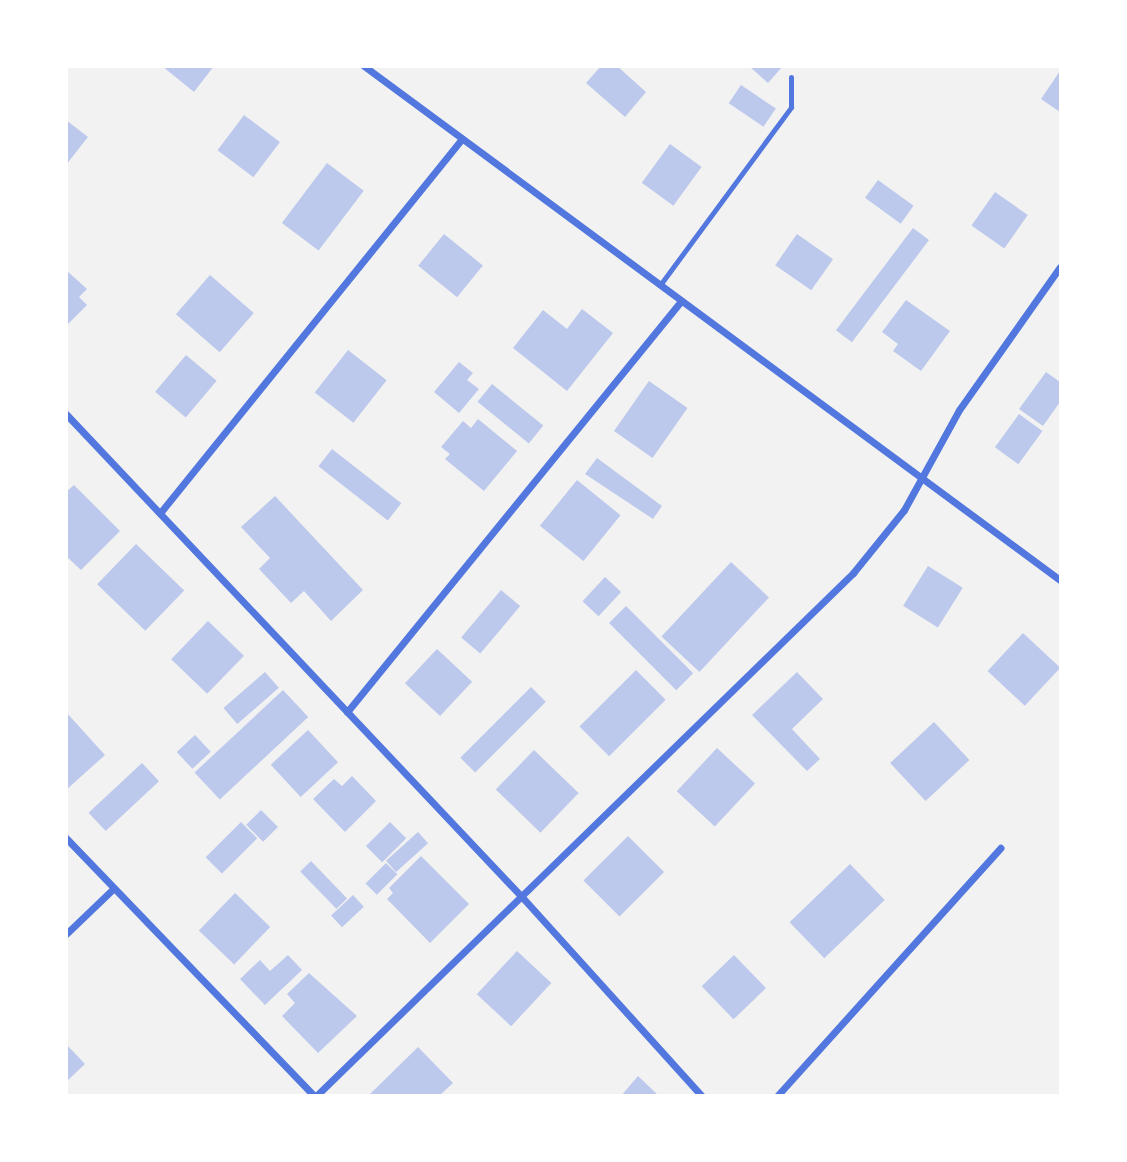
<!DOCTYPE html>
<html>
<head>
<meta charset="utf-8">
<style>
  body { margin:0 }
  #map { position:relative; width:1127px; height:1162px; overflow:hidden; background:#f2f2f2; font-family:Lato,sans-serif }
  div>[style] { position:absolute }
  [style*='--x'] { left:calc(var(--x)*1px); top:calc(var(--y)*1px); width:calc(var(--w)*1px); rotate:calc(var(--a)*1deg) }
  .building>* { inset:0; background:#bdc9ec; transform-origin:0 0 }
  .service>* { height:5px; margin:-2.5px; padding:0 2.5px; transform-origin:2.5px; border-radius:2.5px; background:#5277de }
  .minor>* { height:7px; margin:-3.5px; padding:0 3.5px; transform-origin:3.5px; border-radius:3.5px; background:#5277de }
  span { translate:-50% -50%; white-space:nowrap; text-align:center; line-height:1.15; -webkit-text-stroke:6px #fff; paint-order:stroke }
  .frame { position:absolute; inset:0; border:68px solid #fff; pointer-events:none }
</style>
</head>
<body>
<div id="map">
  <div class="building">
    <i style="clip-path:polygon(162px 66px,214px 66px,194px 92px)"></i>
    <i style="clip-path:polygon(601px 66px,617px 66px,646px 92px,625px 117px,586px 83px)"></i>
    <i style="clip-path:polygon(749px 66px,783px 66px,768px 83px)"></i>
    <i style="clip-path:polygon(1060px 71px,1060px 112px,1041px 99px)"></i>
    <i style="left:741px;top:85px;width:42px;height:22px;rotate:34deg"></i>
    <i style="left:244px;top:115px;width:45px;height:44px;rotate:37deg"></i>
    <i style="clip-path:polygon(66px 120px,88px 137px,66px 165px)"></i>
    <i style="left:670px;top:144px;width:39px;height:48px;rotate:36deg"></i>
    <i style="left:327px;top:163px;width:46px;height:75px;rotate:37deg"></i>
    <i style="left:878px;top:180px;width:44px;height:22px;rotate:36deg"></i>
    <i style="left:995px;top:192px;width:40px;height:41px;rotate:35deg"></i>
    <i style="left:913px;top:228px;width:20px;height:128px;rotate:37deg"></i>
    <i style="left:444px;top:234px;width:50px;height:41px;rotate:39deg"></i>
    <i style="left:797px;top:234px;width:44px;height:38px;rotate:35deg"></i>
    <i style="clip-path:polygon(66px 270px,87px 289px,79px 297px,87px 305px,66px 326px)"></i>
    <i style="left:210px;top:275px;width:58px;height:52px;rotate:41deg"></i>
    <i style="clip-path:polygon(906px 300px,950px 331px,921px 371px,893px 351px,898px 344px,882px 332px)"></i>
    <i style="clip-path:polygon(582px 309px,613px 333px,567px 391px,513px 348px,543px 310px,567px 329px)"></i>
    <i style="left:348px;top:350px;width:49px;height:54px;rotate:38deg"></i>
    <i style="left:186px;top:355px;width:40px;height:48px;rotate:40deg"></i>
    <i style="clip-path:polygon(459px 362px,473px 373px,467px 380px,479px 389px,459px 413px,434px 392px)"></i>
    <i style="clip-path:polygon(1046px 372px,1060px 382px,1060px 402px,1043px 426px,1019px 409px)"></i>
    <i style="left:649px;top:381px;width:47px;height:61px;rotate:35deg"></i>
    <i style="left:492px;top:384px;width:66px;height:23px;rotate:39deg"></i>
    <i style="left:1019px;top:414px;width:29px;height:41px;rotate:36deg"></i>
    <i style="clip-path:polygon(478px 419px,517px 451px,484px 491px,445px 459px,450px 454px,441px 447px,463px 421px,471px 428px)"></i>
    <i style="left:332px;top:449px;width:88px;height:22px;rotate:38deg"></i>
    <i style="clip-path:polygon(597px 458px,662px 506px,653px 519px,585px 474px)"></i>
    <i style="left:577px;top:480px;width:56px;height:59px;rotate:39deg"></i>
    <i style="clip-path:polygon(74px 485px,120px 531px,81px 570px,66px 556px,66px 492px)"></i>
    <i style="clip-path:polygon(275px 496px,363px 590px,331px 621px,304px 591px,291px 603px,259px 569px,270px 558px,241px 527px)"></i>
    <i style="left:136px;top:544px;width:67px;height:56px;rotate:44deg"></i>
    <i style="left:731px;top:562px;width:52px;height:102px;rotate:43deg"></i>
    <i style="left:928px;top:566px;width:41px;height:47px;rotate:32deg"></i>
    <i style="left:605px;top:577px;width:22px;height:33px;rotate:43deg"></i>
    <i style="left:501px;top:590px;width:25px;height:62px;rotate:40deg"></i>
    <i style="left:626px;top:606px;width:95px;height:24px;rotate:45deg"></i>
    <i style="left:208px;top:621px;width:50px;height:53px;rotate:44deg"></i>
    <i style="left:1023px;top:633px;width:51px;height:52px;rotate:43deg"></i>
    <i style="left:437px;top:649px;width:48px;height:47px;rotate:43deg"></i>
    <i style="left:636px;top:670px;width:42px;height:80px;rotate:45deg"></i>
    <i style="left:265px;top:672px;width:21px;height:55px;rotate:49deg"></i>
    <i style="clip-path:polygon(797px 672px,823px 699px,792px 729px,820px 759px,807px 771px,752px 715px)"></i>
    <i style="left:531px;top:687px;width:21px;height:100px;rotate:45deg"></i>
    <i style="left:283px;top:690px;width:37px;height:121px;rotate:47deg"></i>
    <i style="clip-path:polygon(66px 712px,105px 755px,66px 790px)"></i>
    <i style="left:934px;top:722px;width:52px;height:60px;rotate:47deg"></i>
    <i style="left:308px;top:730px;width:44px;height:51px;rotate:47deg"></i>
    <i style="left:195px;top:735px;width:23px;height:25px;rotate:47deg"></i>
    <i style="left:717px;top:748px;width:52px;height:59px;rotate:43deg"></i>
    <i style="left:534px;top:750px;width:62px;height:55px;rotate:44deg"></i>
    <i style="left:142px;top:763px;width:25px;height:73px;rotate:47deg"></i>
    <i style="clip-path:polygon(352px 776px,376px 801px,345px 832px,313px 799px,334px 779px,342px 786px)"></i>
    <i style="left:261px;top:810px;width:24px;height:21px;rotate:45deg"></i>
    <i style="left:241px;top:822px;width:23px;height:50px;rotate:45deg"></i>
    <i style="left:390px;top:822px;width:23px;height:34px;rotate:45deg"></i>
    <i style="left:418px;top:832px;width:15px;height:43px;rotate:48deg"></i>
    <i style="left:628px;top:836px;width:51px;height:63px;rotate:45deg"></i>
    <i style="clip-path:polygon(421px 856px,469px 904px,430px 943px,387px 899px,393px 893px,389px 888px)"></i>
    <i style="left:311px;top:861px;width:52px;height:15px;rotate:46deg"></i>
    <i style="left:386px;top:863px;width:16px;height:29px;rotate:45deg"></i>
    <i style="left:850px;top:864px;width:50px;height:84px;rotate:46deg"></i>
    <i style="left:235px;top:893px;width:49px;height:52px;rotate:44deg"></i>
    <i style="left:353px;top:895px;width:16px;height:30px;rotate:47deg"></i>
    <i style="left:517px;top:951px;width:47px;height:59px;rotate:43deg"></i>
    <i style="clip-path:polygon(288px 955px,302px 970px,265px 1005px,240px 979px,260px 960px,270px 971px)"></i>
    <i style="left:734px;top:955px;width:46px;height:45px;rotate:46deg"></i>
    <i style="clip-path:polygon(309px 973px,357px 1016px,318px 1053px,282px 1016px,295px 1003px,287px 994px)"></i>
    <i style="clip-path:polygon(66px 1044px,85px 1064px,66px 1082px)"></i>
    <i style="clip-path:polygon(418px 1047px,453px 1083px,439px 1096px,368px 1096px)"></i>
    <i style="clip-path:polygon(638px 1076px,659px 1096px,621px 1096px)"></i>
  </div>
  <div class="service">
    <i style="--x:660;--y:285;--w:221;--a:-53.6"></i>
    <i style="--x:791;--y:107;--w:30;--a:-90"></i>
  </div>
  <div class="minor">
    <i style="--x:364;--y:66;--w:865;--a:36.45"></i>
    <i style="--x:66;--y:414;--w:664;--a:46.65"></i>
    <i style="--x:522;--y:897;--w:268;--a:47.9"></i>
    <i style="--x:160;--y:513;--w:481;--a:-51.1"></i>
    <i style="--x:347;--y:712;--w:530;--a:-50.9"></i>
    <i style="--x:66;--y:838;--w:358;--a:46.1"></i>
    <i style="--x:66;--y:934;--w:65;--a:-43.8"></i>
    <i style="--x:316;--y:1096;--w:750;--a:-44.24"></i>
    <i style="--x:853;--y:573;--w:81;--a:-51"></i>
    <i style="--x:904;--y:510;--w:114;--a:-61.2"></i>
    <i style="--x:959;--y:410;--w:175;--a:-54.8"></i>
    <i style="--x:777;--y:1096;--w:334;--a:-48"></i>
  </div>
  <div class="frame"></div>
</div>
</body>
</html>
